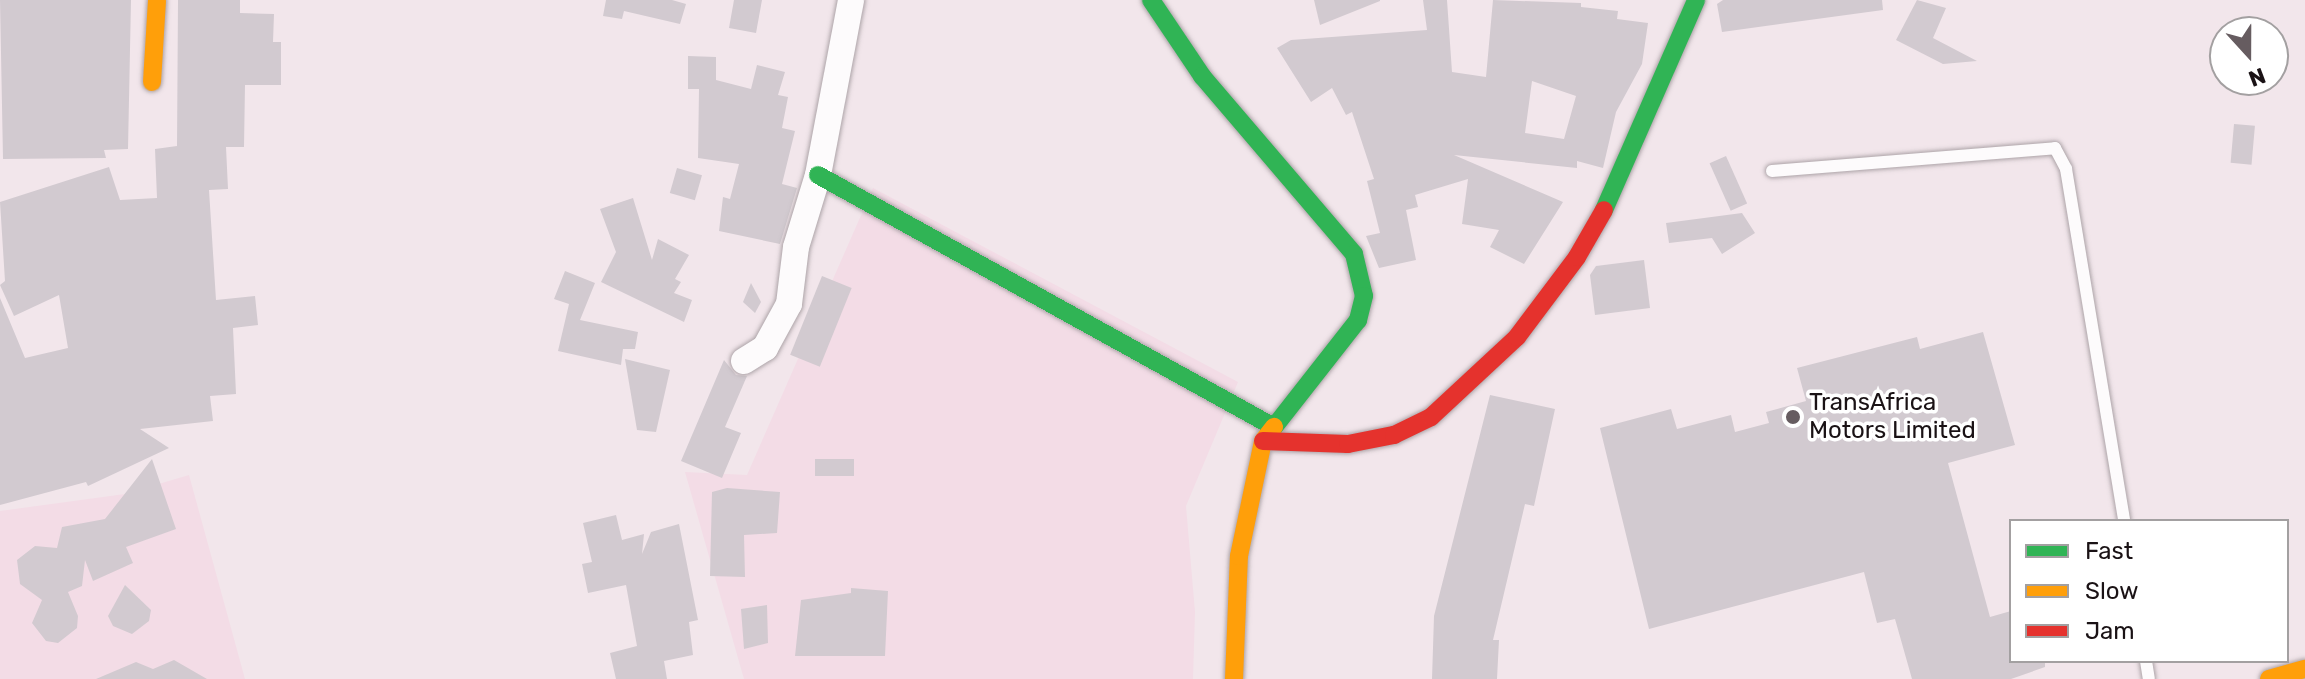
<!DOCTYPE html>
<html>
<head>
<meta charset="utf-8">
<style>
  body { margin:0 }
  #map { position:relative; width:2305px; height:679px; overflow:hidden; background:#f2e6eb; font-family:Rubik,sans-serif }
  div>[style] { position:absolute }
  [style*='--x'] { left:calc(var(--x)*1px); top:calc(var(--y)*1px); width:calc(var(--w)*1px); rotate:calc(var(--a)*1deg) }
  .built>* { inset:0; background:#f3dce6 }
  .building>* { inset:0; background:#d2cad0; transform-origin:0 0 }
  .roads { filter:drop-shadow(0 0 2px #ada4a8) drop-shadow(0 0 2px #ada4a8) }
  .lane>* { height:12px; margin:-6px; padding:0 6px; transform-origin:6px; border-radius:6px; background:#fdfbfc }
  .street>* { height:26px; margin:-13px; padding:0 13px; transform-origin:13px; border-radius:13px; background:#fdfbfc }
  .fast>* { height:18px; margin:-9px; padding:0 9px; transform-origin:9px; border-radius:9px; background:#30b455 }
  .slow>* { height:18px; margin:-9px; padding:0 9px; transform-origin:9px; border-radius:9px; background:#ff9f0a }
  .jam>* { height:18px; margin:-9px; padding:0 9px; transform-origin:9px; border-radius:9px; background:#e5322d }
  .dots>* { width:22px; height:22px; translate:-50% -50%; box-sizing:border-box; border:4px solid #fff; border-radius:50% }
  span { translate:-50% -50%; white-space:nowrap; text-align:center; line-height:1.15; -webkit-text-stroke:7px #fff; paint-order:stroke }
  .poi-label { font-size:24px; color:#1a1215 }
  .left { translate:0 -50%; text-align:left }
  .legend { position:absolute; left:2009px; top:519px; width:280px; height:144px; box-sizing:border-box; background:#fff; border:2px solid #a3a0a1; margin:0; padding:10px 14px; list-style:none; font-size:24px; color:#1a1215 }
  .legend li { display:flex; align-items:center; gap:16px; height:40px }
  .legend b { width:40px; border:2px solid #a3a0a1 }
  .north { position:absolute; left:2209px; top:16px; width:80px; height:80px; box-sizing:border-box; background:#fff; border:2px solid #a3a0a1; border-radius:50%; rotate:159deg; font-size:22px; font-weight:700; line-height:32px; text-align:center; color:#1a1215 }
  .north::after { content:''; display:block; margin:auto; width:28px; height:36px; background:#665c60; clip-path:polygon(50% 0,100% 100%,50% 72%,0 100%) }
</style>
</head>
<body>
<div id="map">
  <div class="built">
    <i style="clip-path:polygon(873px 188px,1238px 382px,1186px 506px,1195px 612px,1193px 679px,744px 679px,685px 472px,747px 475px)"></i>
    <i style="clip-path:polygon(189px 475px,245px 679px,0 679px,0 511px,125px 494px)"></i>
  </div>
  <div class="building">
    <i style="clip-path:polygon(0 0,131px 0,128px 149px,104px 150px,106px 158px,3px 159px)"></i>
    <i style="clip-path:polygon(178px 0,240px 0,240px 13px,274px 14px,273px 42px,281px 42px,281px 85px,245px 85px,244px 147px,226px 147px,228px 189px,209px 190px,216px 300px,255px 296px,258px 325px,233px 328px,236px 394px,210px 396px,213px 421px,140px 429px,169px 448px,88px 486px,86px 482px,0 505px,0 298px,25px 358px,68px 348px,59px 295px,14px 316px,0 285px,5px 281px,0 202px,109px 167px,120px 200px,157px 198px,155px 149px,177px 146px)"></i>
    <i style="clip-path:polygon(606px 0,672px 0,686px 4px,680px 24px,624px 11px,622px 19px,603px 16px)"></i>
    <i style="clip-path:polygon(734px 0,762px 0,756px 33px,729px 28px)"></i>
    <i style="clip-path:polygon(1314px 0,1380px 0,1380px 1px,1320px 25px)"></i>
    <i style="clip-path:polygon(evenodd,1423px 0,1447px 0,1452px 72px,1486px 77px,1493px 0,1581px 3px,1581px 7px,1618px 11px,1617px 19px,1648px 23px,1642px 64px,1616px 112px,1603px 168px,1577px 161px,1577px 168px,1454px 155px,1563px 202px,1524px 264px,1490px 247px,1499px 230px,1462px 224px,1468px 179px,1415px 195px,1418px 207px,1406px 210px,1416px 260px,1379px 268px,1366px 236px,1380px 233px,1367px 181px,1374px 179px,1352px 112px,1346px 115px,1332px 88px,1311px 102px,1277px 48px,1291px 40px,1427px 30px,1423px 0,1532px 81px,1576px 96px,1564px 139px,1525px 133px,1532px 81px)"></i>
    <i style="clip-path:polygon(1723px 0,1882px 0,1883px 10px,1722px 32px,1717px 4px)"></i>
    <i style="clip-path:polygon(1917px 0,1946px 8px,1933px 38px,1977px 61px,1943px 64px,1896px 40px)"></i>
    <i style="clip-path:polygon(688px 56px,716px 57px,716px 80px,751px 89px,757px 65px,785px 72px,778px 95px,788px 97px,782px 128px,795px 131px,782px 184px,797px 188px,780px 244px,719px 231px,723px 197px,730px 199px,739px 164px,698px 158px,699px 89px,688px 89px)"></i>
    <i style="left:2234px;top:124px;width:21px;height:39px;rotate:5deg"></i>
    <i style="left:1726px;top:156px;width:52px;height:18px;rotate:66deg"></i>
    <i style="left:677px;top:168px;width:26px;height:26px;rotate:16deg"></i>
    <i style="clip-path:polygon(633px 198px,652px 260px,658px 239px,689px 255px,675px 279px,681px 282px,674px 293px,692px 300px,684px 322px,601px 282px,616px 252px,600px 209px)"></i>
    <i style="clip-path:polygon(1742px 213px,1755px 233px,1722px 254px,1712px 238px,1669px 243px,1666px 223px)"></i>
    <i style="clip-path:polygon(1644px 260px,1650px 308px,1595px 315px,1590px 275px,1596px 266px)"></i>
    <i style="clip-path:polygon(565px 271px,595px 283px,580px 320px,638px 332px,635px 349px,623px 349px,621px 365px,558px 351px,569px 304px,554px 299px)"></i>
    <i style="left:822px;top:276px;width:32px;height:85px;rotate:22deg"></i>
    <i style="clip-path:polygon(751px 283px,761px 302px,755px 313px,743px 302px)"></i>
    <i style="clip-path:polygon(1983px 332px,2015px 445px,1948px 463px,1990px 617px,2011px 611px,2011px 661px,2045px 661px,2045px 667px,2011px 679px,1912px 679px,1895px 619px,1877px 623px,1864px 572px,1649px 629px,1600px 428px,1671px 409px,1677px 429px,1731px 415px,1735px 432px,1769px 423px,1766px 412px,1806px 401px,1797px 368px,1917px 337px,1920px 349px)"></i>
    <i style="clip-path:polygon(625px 359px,670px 370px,656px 432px,637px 430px)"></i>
    <i style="clip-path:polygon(724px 360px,736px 375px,747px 376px,725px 427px,741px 433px,722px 478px,681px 461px)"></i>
    <i style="clip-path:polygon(1490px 395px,1555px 409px,1534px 506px,1525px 504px,1493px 640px,1499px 640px,1497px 679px,1432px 679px,1434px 616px)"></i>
    <i style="clip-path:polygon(152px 459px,176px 529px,126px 547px,133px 563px,93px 581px,85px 560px,82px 586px,68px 592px,78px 616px,77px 628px,58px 643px,46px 641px,32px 623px,42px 600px,20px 584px,17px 560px,35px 546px,57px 548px,62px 527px,105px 519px)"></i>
    <i style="left:815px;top:459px;width:39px;height:17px"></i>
    <i style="clip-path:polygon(727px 488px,780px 492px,777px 533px,744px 535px,745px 577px,710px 576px,712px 492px)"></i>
    <i style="clip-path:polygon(616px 515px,622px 540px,644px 534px,642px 554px,651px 532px,679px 524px,698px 620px,689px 622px,693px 655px,664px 661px,667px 679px,616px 679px,610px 653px,637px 646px,626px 585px,588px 593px,582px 564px,592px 562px,583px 523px)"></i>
    <i style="clip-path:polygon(125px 585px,151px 610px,149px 621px,132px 634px,113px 626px,108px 616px)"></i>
    <i style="clip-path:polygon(851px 588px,888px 591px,885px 656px,795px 656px,801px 600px,851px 593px)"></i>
    <i style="clip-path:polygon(767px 605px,768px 643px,744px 649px,741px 609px)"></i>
    <i style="clip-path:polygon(174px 660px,207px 679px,96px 679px,136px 662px,153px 669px)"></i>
  </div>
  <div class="roads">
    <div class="lane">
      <i style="--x:1772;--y:171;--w:284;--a:-4.6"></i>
      <i style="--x:2055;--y:148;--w:24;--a:62"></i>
      <i style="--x:2066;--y:169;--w:357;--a:80.6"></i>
      <i style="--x:2146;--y:661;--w:18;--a:81"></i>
    </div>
    <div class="street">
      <i style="--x:744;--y:361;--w:25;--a:-32"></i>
      <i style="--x:765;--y:348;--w:50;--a:-61.4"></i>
      <i style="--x:789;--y:304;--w:57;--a:-83"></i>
      <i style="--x:796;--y:247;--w:75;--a:-73"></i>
      <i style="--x:818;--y:175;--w:178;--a:-79.3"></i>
    </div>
    <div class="fast">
      <i style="--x:1151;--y:0;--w:92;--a:56.1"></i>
      <i style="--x:1202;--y:76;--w:234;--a:49.5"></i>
      <i style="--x:1354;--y:254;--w:43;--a:76.6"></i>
      <i style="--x:1364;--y:296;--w:25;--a:104"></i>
      <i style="--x:1358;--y:320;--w:136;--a:128.1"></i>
      <i style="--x:818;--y:175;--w:521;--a:28.93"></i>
      <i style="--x:1604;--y:210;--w:229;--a:-66.3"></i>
    </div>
    <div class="slow">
      <i style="--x:152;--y:82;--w:82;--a:-86.5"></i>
      <i style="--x:1234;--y:679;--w:123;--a:-87.7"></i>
      <i style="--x:1239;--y:556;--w:117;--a:-78.2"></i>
      <i style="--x:1263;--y:441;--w:18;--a:-52"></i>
      <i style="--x:2269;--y:679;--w:37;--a:-16"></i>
    </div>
    <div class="jam">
      <i style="--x:1263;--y:441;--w:85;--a:2"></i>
      <i style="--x:1348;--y:444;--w:47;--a:-11.1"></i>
      <i style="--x:1394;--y:435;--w:41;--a:-25.9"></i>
      <i style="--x:1431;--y:417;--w:117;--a:-42.9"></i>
      <i style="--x:1517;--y:337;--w:100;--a:-53.1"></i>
      <i style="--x:1577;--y:257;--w:54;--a:-60.1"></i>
    </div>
  </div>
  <div class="dots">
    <i style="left:1793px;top:417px;background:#665c60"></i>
  </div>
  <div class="poi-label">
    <span class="left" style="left:1809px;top:417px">TransAfrica<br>Motors Limited</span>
  </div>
  <ul class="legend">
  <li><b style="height:10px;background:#30b455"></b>Fast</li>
  <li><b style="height:10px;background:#ff9f0a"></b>Slow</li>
  <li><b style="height:10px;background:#e5322d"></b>Jam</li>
  </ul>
  <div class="north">N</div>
</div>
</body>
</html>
